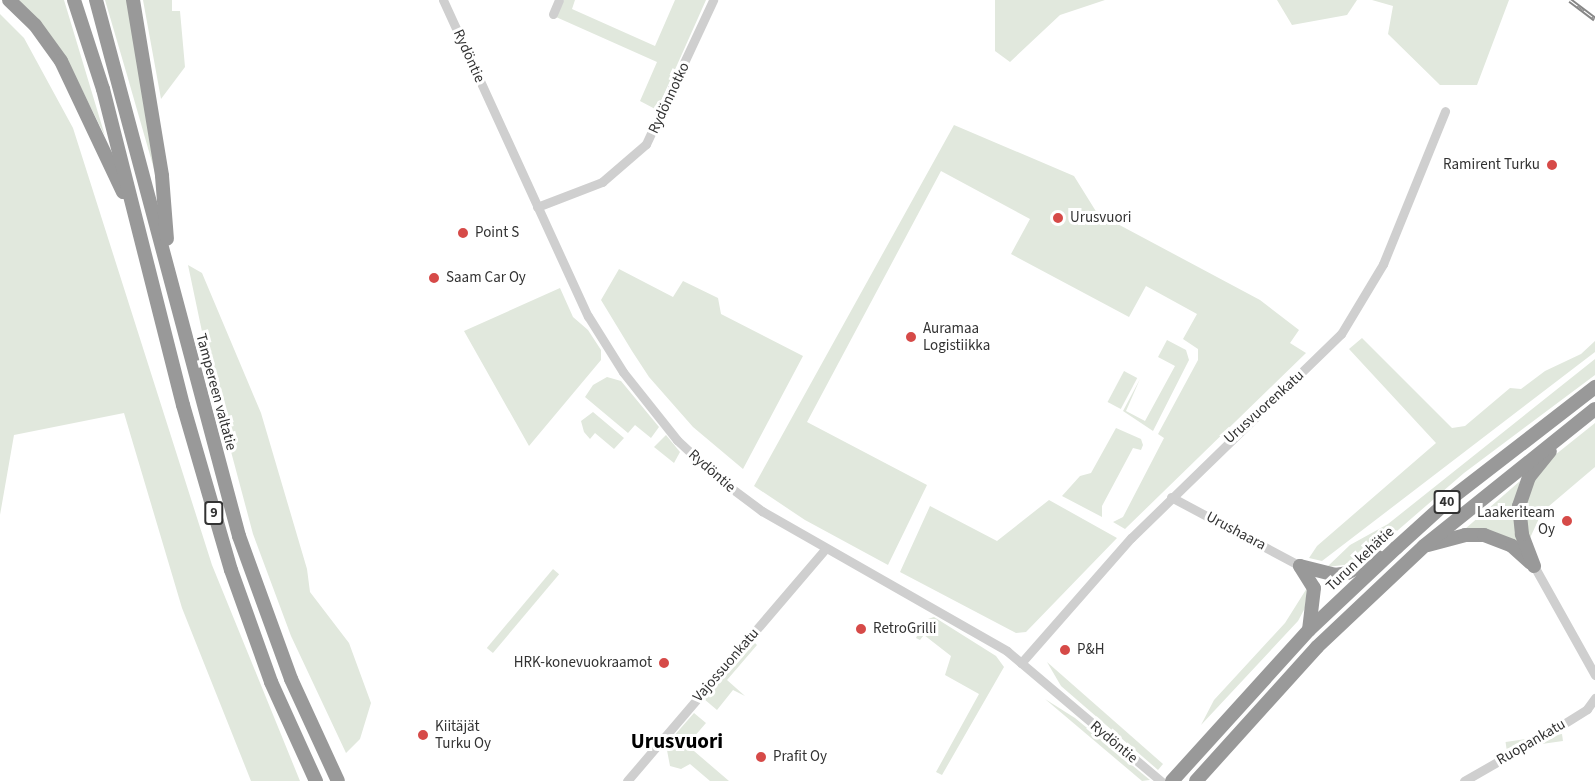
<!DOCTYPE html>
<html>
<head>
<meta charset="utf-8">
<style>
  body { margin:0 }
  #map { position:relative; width:1595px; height:781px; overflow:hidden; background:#fff; font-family:"Source Sans 3",sans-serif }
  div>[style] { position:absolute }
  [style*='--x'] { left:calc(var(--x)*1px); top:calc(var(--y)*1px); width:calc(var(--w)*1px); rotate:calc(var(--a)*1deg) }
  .green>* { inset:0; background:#e1e8dd; transform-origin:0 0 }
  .minor>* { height:9px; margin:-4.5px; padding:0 4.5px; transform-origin:4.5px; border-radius:4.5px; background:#cfcfcf }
  .highway>* { height:14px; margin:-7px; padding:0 7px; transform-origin:7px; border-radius:7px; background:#999 }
  .rail>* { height:5px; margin-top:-2.5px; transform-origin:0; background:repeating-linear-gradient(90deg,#fff 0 9px,#878787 0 18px); box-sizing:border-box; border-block:2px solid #878787 }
  .dots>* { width:16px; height:16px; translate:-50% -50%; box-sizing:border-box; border:3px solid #fff; border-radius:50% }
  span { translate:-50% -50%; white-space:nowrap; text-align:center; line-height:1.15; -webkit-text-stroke:6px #fff; paint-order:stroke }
  .shield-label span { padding:2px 4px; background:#fff; border:2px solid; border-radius:4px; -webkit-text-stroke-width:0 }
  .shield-label { font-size:14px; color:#323232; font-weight:700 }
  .street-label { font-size:15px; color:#323232 }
  .poi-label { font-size:15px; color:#323232 }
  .right { translate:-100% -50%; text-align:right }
  .left { translate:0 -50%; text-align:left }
  .district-label { font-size:21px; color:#000; font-weight:700 }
</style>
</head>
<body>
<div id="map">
  <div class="green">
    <i style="clip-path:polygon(19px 0,64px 0,105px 136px,69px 64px)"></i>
    <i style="clip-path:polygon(105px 0,129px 0,156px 176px,127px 75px)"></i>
    <i style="clip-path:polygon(143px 0,172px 0,172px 11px,180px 11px,185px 67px,161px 99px)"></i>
    <i style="clip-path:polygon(564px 0,575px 0,572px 9px,655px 46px,675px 0,706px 0,657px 110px,640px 101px,657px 62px,556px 17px)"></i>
    <i style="clip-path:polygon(995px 0,1105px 0,1060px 15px,1010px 62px,995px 51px)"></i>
    <i style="clip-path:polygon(1277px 0,1357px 0,1347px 15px,1292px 25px)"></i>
    <i style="clip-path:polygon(1372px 0,1509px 0,1477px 85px,1440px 85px,1388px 34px,1393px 6px)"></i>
    <i style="clip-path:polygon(0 14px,24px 38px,73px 128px,212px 565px,300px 781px,251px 781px,182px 608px,124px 413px,14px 435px,0 515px)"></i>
    <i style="clip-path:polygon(954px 125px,1074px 176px,1097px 213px,1260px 300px,1299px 330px,1290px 343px,1306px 353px,1125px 529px,1113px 522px,1123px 517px,1164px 438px,1158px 434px,1198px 360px,1198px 349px,1183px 339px,1197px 314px,1146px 286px,1129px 317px,1011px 254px,1030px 219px,941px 171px,807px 422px,927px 485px,888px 565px,805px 520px,754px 486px)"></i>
    <i style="clip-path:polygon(188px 265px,202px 273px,261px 413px,307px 569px,310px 592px,349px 643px,371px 703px,360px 739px,346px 753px,291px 636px,253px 534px,213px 384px)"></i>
    <i style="clip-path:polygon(619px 269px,673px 297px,683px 281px,718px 298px,721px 314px,803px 356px,743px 469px,693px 427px,649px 377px,632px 351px,601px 300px)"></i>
    <i style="clip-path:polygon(560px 288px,573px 317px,588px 330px,601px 350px,601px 360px,529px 446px,464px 331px)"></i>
    <i style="clip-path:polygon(1362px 338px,1452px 428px,1465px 426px,1510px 388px,1521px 389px,1545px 371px,1581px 354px,1595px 341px,1595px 352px,1322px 561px,1309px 558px,1317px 546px,1436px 443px,1349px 349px)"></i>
    <i style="clip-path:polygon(1167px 340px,1186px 350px,1189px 360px,1153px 431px,1123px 411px,1140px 379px,1126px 411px,1145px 421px,1175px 366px,1158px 357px)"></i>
    <i style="clip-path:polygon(1595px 359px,1595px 375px,1464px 473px,1360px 563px,1327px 567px,1350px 545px,1388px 524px)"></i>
    <i style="left:1124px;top:371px;width:15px;height:35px;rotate:28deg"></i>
    <i style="clip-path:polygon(607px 377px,621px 381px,659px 427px,651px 438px,635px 425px,628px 433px,585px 397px,593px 385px)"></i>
    <i style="clip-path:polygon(593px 412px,624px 438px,614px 449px,595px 433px,590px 439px,584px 432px,581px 421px)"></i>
    <i style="clip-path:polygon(1595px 423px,1595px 467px,1542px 512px,1530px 538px,1524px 518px,1529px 486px,1550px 459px)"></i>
    <i style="clip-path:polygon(1116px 428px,1141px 439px,1143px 445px,1141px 450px,1133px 448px,1102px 506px,1102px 517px,1062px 496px,1080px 476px,1091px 473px)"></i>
    <i style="clip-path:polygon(666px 435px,680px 452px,674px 463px,654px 447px)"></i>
    <i style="clip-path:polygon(1520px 481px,1516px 497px,1520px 545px,1465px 529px)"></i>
    <i style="clip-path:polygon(1049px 500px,1117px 538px,1026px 632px,1016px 633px,900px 572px,930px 506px,997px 541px)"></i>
    <i style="left:553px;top:569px;width:8px;height:103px;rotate:40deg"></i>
    <i style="clip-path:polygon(1307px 588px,1305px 608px,1298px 621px,1201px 725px,1214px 700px,1285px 623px)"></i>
    <i style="clip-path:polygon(934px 617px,996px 656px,1004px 667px,942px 775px,936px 772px,979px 694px,945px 675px,951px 656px,924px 635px,920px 640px,916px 638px,925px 620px)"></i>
    <i style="clip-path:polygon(754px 642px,757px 645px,727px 680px,745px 696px,733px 690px,717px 710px,704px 699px)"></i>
    <i style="clip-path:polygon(1047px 662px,1163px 764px,1158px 770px,1061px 686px)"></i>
    <i style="clip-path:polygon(1045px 699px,1075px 718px,1150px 780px,1142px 781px)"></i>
    <i style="clip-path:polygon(694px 713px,706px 723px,687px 745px,729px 781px,710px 781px,690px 764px,681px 769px,670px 766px,666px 745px)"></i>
    <i style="left:1562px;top:734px;width:7px;height:57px;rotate:82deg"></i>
  </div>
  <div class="minor">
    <i style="--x:443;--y:0;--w:348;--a:65.4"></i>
    <i style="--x:588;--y:316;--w:66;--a:58"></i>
    <i style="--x:623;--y:372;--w:87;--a:51.5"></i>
    <i style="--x:677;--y:440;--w:57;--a:42.9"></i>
    <i style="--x:719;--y:479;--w:54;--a:36.7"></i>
    <i style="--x:762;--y:511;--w:282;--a:29.7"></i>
    <i style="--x:1007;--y:651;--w:202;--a:40.2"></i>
    <i style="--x:553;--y:14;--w:15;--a:-67"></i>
    <i style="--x:537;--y:207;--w:70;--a:-21"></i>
    <i style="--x:602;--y:182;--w:58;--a:-40.8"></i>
    <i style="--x:646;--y:144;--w:159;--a:-65"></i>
    <i style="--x:1171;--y:497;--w:146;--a:28.1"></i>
    <i style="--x:1534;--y:566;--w:125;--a:60.8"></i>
    <i style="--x:1021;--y:663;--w:167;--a:-48.7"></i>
    <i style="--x:1131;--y:538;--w:293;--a:-44.2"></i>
    <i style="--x:1341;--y:334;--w:82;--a:-59"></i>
    <i style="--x:1383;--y:264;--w:165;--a:-67.9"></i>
    <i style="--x:627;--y:781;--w:305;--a:-49.5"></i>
    <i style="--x:1464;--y:781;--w:116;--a:-29.9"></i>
    <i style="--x:1565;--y:723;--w:26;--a:-32"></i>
    <i style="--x:1587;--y:709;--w:14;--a:-54"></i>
  </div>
  <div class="highway">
    <i style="--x:9;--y:0;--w:36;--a:44"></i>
    <i style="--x:35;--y:25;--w:44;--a:54.2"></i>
    <i style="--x:61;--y:61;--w:145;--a:64.7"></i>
    <i style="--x:74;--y:0;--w:94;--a:72"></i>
    <i style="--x:103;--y:89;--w:326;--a:75.8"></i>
    <i style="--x:183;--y:405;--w:172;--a:73.8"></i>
    <i style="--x:231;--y:570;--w:119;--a:70.3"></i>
    <i style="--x:271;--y:682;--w:109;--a:65.6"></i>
    <i style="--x:96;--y:0;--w:555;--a:75.06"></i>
    <i style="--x:239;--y:536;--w:152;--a:70"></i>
    <i style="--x:291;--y:679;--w:112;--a:65.3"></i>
    <i style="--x:133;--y:0;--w:178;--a:80.6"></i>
    <i style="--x:162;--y:176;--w:63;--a:85.5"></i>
    <i style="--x:1428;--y:545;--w:38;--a:-15"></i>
    <i style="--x:1465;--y:535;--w:19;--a:0"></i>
    <i style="--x:1484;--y:535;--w:30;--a:21"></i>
    <i style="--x:1512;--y:546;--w:25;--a:42"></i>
    <i style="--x:1300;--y:566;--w:36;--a:14"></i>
    <i style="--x:1335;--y:575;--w:12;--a:-9"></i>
    <i style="--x:1347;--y:573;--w:35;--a:-27"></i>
    <i style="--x:1300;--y:566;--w:26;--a:58"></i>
    <i style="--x:1314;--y:588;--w:42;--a:96.8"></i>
    <i style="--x:1534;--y:566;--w:34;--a:-111"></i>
    <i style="--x:1522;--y:534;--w:28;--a:-96"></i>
    <i style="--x:1519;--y:506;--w:31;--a:-71"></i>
    <i style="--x:1529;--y:477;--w:33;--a:-51"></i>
    <i style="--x:1172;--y:781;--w:204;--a:-47.8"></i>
    <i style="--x:1309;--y:630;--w:120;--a:-43.3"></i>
    <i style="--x:1396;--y:548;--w:72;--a:-42.2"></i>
    <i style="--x:1449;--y:500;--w:185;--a:-37.7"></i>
    <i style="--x:1196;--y:781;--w:181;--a:-47.9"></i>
    <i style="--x:1317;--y:647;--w:147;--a:-43.3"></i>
    <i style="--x:1424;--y:546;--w:219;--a:-38.7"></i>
  </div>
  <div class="rail">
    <i style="--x:1570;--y:0;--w:31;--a:37"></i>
  </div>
  <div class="dots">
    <i style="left:1552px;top:165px;background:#d64a48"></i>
    <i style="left:1058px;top:218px;background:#d64a48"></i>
    <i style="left:463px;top:233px;background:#d64a48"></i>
    <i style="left:434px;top:278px;background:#d64a48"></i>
    <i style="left:911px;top:337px;background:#d64a48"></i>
    <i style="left:1567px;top:521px;background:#d64a48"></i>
    <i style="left:861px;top:629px;background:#d64a48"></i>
    <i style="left:1065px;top:650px;background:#d64a48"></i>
    <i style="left:664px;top:663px;background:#d64a48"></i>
    <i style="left:423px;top:735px;background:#d64a48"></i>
    <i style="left:761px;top:757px;background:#d64a48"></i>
  </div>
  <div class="shield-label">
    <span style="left:1447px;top:502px">40</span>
    <span style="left:214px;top:513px">9</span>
  </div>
  <div class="street-label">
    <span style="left:469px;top:56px;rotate:66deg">Rydöntie</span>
    <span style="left:669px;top:98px;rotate:-65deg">Rydönnotko</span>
    <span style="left:216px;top:392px;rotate:75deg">Tampereen valtatie</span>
    <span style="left:1264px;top:407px;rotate:-42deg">Urusvuorenkatu</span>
    <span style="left:712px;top:471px;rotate:41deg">Rydöntie</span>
    <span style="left:1236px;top:531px;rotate:28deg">Urushaara</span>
    <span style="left:1360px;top:559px;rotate:-43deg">Turun kehätie</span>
    <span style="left:726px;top:665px;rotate:-49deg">Vajossuonkatu</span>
    <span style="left:1114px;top:742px;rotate:40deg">Rydöntie</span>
    <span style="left:1531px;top:742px;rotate:-30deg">Ruopankatu</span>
  </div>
  <div class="poi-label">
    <span class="right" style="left:1540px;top:165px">Ramirent Turku</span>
    <span class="left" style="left:1070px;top:218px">Urusvuori</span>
    <span class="left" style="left:475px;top:233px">Point S</span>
    <span class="left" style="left:446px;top:278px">Saam Car Oy</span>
    <span class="left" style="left:923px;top:337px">Auramaa<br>Logistiikka</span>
    <span class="right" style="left:1555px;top:521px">Laakeriteam<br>Oy</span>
    <span class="left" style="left:873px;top:629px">RetroGrilli</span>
    <span class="left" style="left:1077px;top:650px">P&amp;H</span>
    <span class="right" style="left:652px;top:663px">HRK-konevuokraamot</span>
    <span class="left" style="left:435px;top:735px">Kiitäjät<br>Turku Oy</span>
    <span class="left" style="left:773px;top:757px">Prafit Oy</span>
  </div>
  <div class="district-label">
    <span style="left:677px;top:741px">Urusvuori</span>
  </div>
</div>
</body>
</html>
